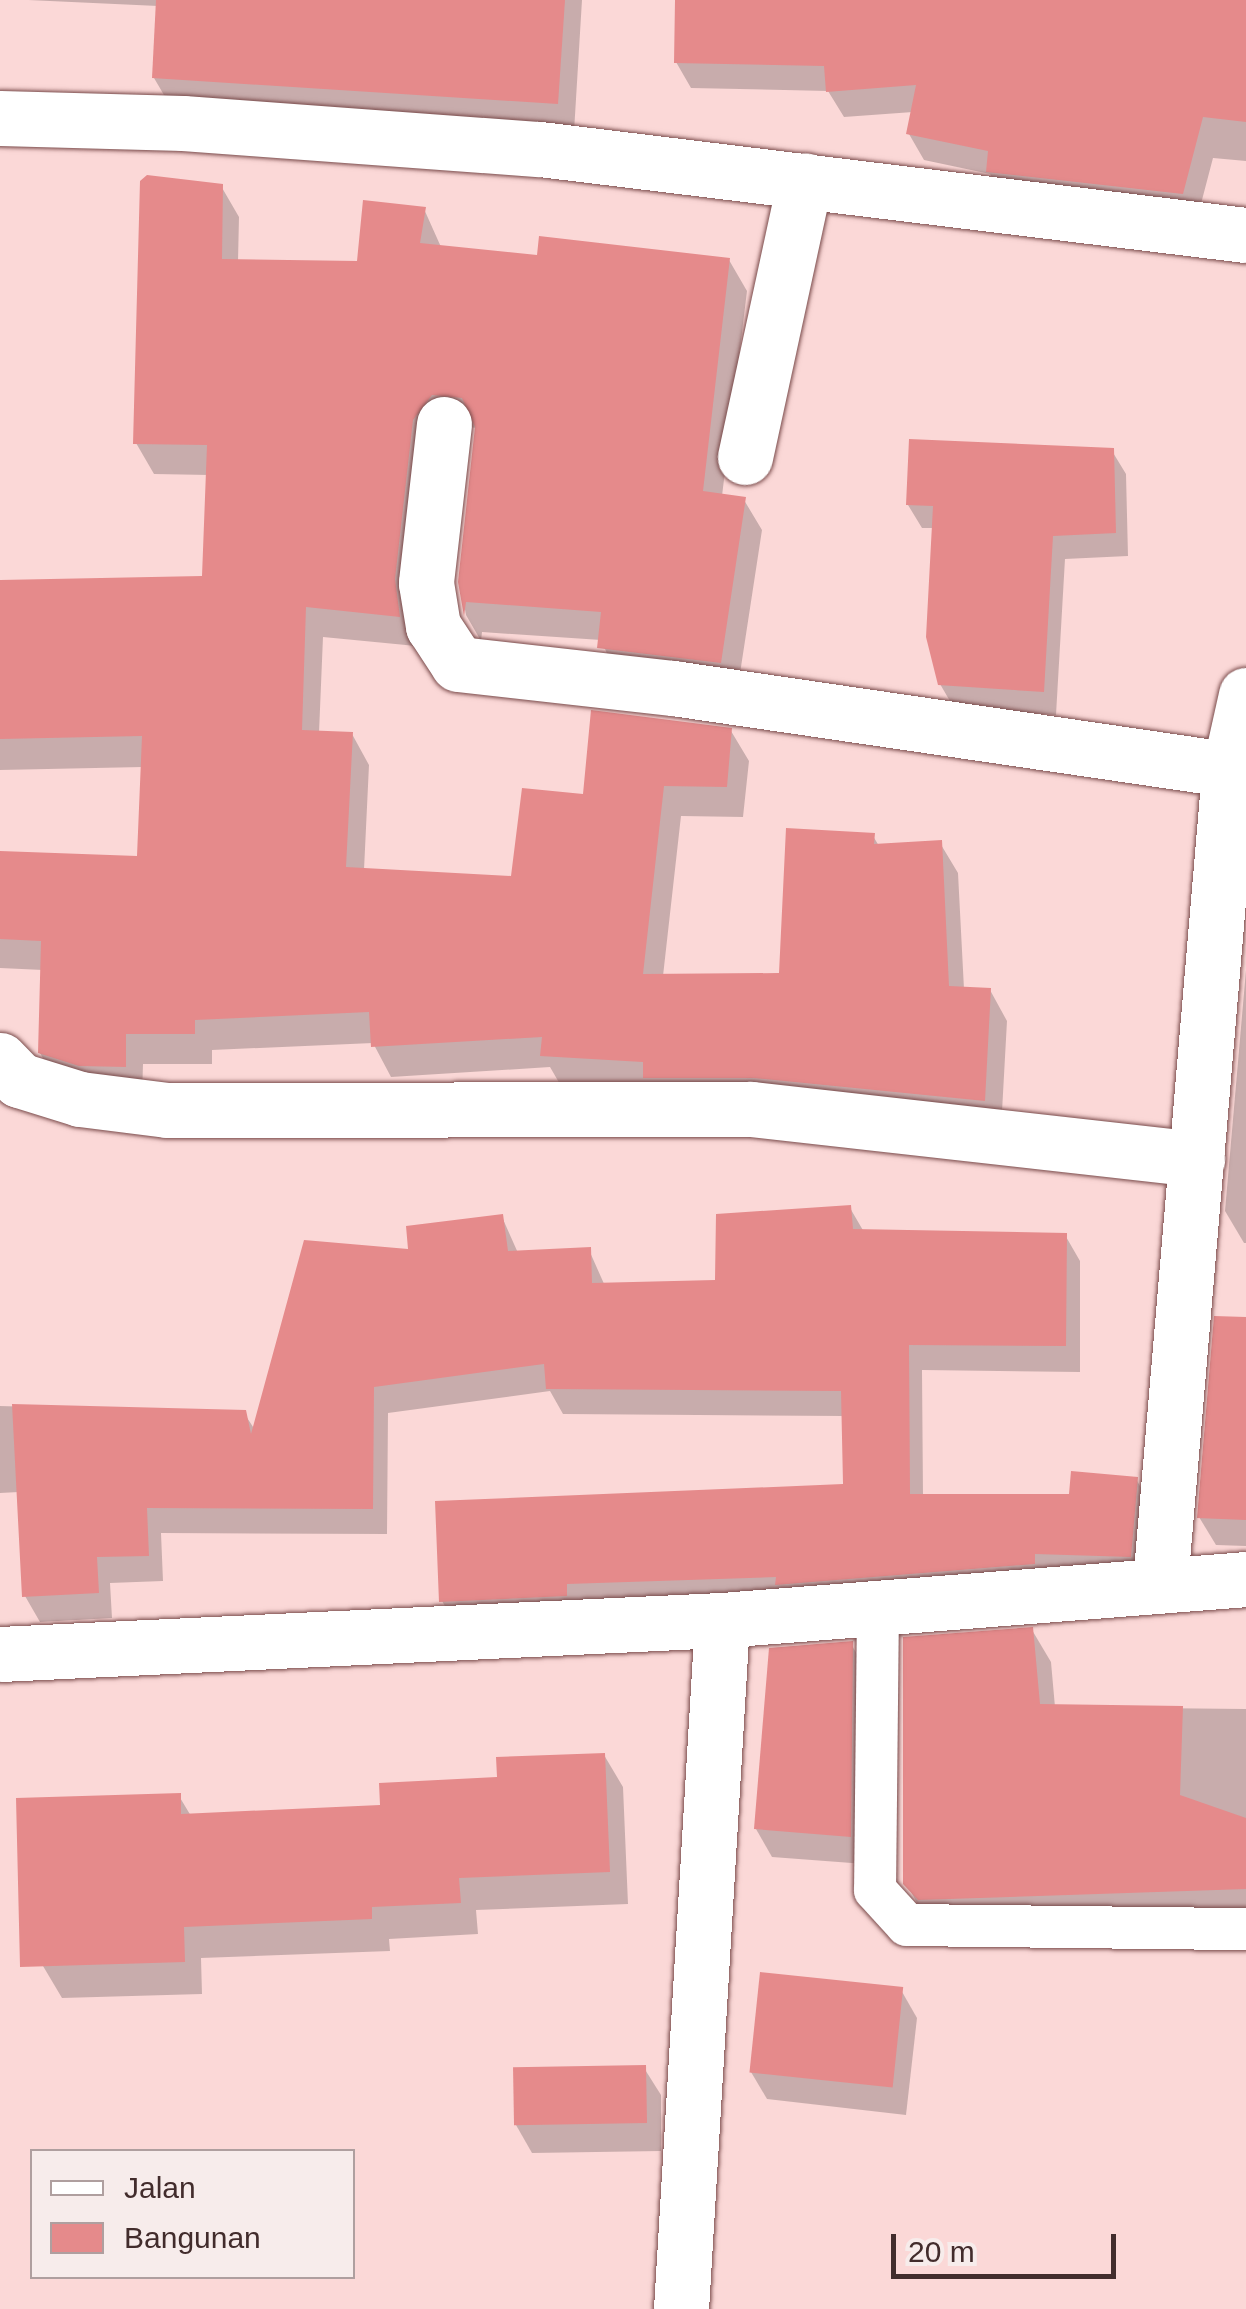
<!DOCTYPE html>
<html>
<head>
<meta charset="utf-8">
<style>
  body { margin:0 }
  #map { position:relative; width:1246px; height:2309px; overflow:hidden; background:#fbd8d7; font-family:Helvetica,sans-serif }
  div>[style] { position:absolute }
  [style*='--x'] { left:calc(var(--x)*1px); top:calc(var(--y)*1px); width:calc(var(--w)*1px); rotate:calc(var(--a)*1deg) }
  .shadow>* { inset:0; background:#0003 }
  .building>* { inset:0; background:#e58a8b; transform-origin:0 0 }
  .roads { filter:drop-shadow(0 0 2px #794a4a) drop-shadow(0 0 2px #794a4a) }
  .service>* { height:42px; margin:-21px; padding:0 21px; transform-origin:21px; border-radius:21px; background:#fff }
  .minor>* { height:55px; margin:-27.5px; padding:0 27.5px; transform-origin:27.5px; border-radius:27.5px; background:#fff }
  span { translate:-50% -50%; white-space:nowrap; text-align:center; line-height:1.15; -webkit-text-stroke:8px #f7eceb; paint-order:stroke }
  .legend { position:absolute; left:30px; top:2149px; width:325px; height:130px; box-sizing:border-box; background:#f7eceb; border:2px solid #af9f9f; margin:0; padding:12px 18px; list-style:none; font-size:30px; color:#422c2c }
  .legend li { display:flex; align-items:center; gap:20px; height:50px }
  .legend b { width:50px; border:2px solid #af9f9f }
  .scale { position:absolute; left:891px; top:2234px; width:225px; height:45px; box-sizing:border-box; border:5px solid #422c2c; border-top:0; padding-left:12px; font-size:30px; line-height:35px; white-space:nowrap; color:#422c2c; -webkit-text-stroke:8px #f7eceb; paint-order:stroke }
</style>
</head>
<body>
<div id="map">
  <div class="shadow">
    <i style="clip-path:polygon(28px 0,582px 0,574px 132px,171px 107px,154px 78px,158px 6px)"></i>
    <i style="clip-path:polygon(678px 0,1246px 0,1246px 161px,1213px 158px,1197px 219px,1004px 197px,990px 174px,924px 160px,909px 134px,913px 112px,844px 117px,828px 91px,691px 88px,676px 62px)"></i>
    <i style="clip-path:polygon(221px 186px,239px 217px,238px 262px,359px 263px,424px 209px,441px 247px,539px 258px,729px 260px,747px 291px,722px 496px,744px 500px,762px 530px,737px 693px,618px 678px,601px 640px,482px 632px,481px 641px,466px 615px,460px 582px,477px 428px,450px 425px,416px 646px,323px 637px,319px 733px,352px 734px,369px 765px,364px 870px,513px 879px,585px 797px,731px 731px,749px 761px,743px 817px,681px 816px,663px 976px,781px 975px,873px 836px,879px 846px,940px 843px,958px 873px,964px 989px,990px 990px,1007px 1021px,1001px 1130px,561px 1086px,550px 1067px,391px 1077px,373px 1043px,212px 1050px,212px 1064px,143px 1064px,142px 1097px,58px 1084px,40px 1053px,43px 970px,0 968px,0 853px,139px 858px,143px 767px,0 770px,0 582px,204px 578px,209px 475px,154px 474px,136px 443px)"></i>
    <i style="clip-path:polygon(1112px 451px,1126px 474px,1128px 556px,1065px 559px,1056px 715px,954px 708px,940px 684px,934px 528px,922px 528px,908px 505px)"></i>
    <i style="clip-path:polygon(1246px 970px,1246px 1243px,1244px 1243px,1225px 1211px)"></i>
    <i style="clip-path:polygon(850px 1208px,864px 1232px,1065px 1235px,1080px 1261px,1080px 1372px,922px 1370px,923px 1496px,1072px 1497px,1136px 1479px,1151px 1505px,1145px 1582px,457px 1627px,442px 1601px,846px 1486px,844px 1416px,563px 1414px,550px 1391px,388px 1413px,387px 1534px,161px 1533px,163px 1581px,110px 1583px,112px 1618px,40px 1622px,25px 1596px,19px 1492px,0 1493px,0 1406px,244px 1413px,255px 1430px,411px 1251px,502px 1217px,518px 1253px,589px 1250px,605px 1286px,718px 1282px)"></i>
    <i style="clip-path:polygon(1246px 1350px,1246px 1546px,1216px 1545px,1199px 1517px)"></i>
    <i style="clip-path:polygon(1032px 1630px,1051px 1662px,1055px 1707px,1246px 1709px,1246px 1937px,925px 1917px,906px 1883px)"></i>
    <i style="clip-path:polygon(851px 1644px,867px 1671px,865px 1864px,772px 1857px,756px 1829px)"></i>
    <i style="clip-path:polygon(604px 1755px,623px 1787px,628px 1904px,476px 1910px,478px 1934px,389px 1939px,390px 1951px,201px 1958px,202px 1994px,62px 1998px,43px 1966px,179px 1796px,191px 1816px,383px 1808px)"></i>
    <i style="clip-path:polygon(901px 1990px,917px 2018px,906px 2115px,767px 2099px,751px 2072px)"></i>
    <i style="clip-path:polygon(644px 2068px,661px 2095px,661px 2151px,532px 2153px,516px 2125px)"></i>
  </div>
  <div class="building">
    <i style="clip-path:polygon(156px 0,565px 0,558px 104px,152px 78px)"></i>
    <i style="clip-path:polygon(675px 0,1246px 0,1246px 122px,1203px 117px,1183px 194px,986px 172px,988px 151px,906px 134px,916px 85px,826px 92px,824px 66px,674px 63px)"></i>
    <i style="clip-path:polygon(147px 175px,223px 184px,222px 259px,357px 261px,363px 200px,426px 207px,420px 243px,537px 255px,539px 236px,730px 258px,703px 491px,746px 497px,721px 663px,597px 648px,601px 612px,466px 602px,464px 616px,458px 582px,475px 427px,462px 398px,432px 395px,413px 420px,395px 579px,400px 617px,306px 607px,302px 730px,353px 732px,346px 867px,511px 876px,522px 788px,583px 794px,591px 710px,732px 728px,727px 787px,664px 786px,643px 974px,779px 973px,786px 828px,875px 833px,874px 844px,942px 840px,949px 986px,991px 988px,985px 1101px,754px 1078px,643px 1078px,643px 1062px,540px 1056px,542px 1037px,371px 1047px,369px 1012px,195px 1020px,195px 1034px,126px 1034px,126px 1067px,79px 1066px,38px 1053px,41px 941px,0 939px,0 851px,137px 856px,142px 736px,0 739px,0 580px,202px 576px,207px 445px,133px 444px,140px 181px)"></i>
    <i style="clip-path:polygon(909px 439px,1114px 448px,1116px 533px,1053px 536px,1044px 692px,938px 685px,926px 637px,933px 506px,906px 505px)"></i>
    <i style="clip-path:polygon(851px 1205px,853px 1229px,1067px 1233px,1066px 1346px,909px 1345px,910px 1494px,1069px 1494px,1071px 1471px,1138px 1477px,1131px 1557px,1035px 1554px,1035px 1564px,775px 1585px,776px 1577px,567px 1584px,567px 1596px,439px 1602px,435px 1501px,843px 1484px,841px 1391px,546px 1389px,544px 1364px,374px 1387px,373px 1509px,147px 1508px,149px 1556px,97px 1557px,99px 1593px,22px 1597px,12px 1404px,246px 1410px,251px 1434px,304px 1240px,408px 1249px,406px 1226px,503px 1214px,508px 1251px,591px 1247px,592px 1283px,715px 1280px,716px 1214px)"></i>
    <i style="clip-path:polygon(1214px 1316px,1246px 1317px,1246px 1520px,1197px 1518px)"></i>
    <i style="clip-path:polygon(1033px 1627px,1040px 1704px,1183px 1706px,1180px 1795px,1246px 1818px,1246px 1889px,918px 1900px,903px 1884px,903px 1637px)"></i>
    <i style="clip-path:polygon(853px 1641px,851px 1837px,754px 1829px,769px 1648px)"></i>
    <i style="clip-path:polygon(605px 1753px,610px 1872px,459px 1878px,461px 1903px,372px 1907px,372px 1919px,184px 1927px,185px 1962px,20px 1967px,16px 1798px,181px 1793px,181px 1814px,380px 1805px,379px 1783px,497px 1777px,496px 1757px)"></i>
    <i style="left:760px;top:1972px;width:144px;height:101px;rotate:6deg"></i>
    <i style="left:646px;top:2065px;width:58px;height:133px;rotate:89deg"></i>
  </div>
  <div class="roads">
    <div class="service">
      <i style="--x:878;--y:1607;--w:283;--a:90.6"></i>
      <i style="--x:875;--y:1890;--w:47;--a:47.6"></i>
      <i style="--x:907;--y:1925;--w:339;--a:0.7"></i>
    </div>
    <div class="minor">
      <i style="--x:0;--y:118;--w:183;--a:1.6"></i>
      <i style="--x:183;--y:123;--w:358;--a:4.2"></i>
      <i style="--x:540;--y:149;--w:711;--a:6.95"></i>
      <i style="--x:444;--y:424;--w:160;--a:96.5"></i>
      <i style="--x:426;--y:583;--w:44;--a:80.8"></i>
      <i style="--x:433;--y:626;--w:45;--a:56.7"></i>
      <i style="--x:458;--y:664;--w:216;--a:6.4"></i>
      <i style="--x:673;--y:688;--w:579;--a:8.34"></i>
      <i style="--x:745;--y:457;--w:283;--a:-77.8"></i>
      <i style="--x:0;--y:1060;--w:28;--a:46"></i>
      <i style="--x:19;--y:1080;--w:64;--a:17.3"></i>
      <i style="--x:80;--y:1099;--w:88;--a:7.2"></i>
      <i style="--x:167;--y:1110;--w:584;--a:-0.1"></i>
      <i style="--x:751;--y:1109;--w:449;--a:6.4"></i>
      <i style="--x:1160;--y:1583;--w:815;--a:-85.14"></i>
      <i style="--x:1229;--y:771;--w:78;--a:-77.4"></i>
      <i style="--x:0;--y:1654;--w:723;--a:-2.7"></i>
      <i style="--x:722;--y:1620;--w:526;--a:-4.47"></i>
      <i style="--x:681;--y:2309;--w:690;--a:-86.59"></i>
    </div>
  </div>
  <ul class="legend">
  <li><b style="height:12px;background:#fff"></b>Jalan</li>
  <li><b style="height:28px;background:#e58a8b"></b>Bangunan</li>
  </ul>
  <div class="scale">20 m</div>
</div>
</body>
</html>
